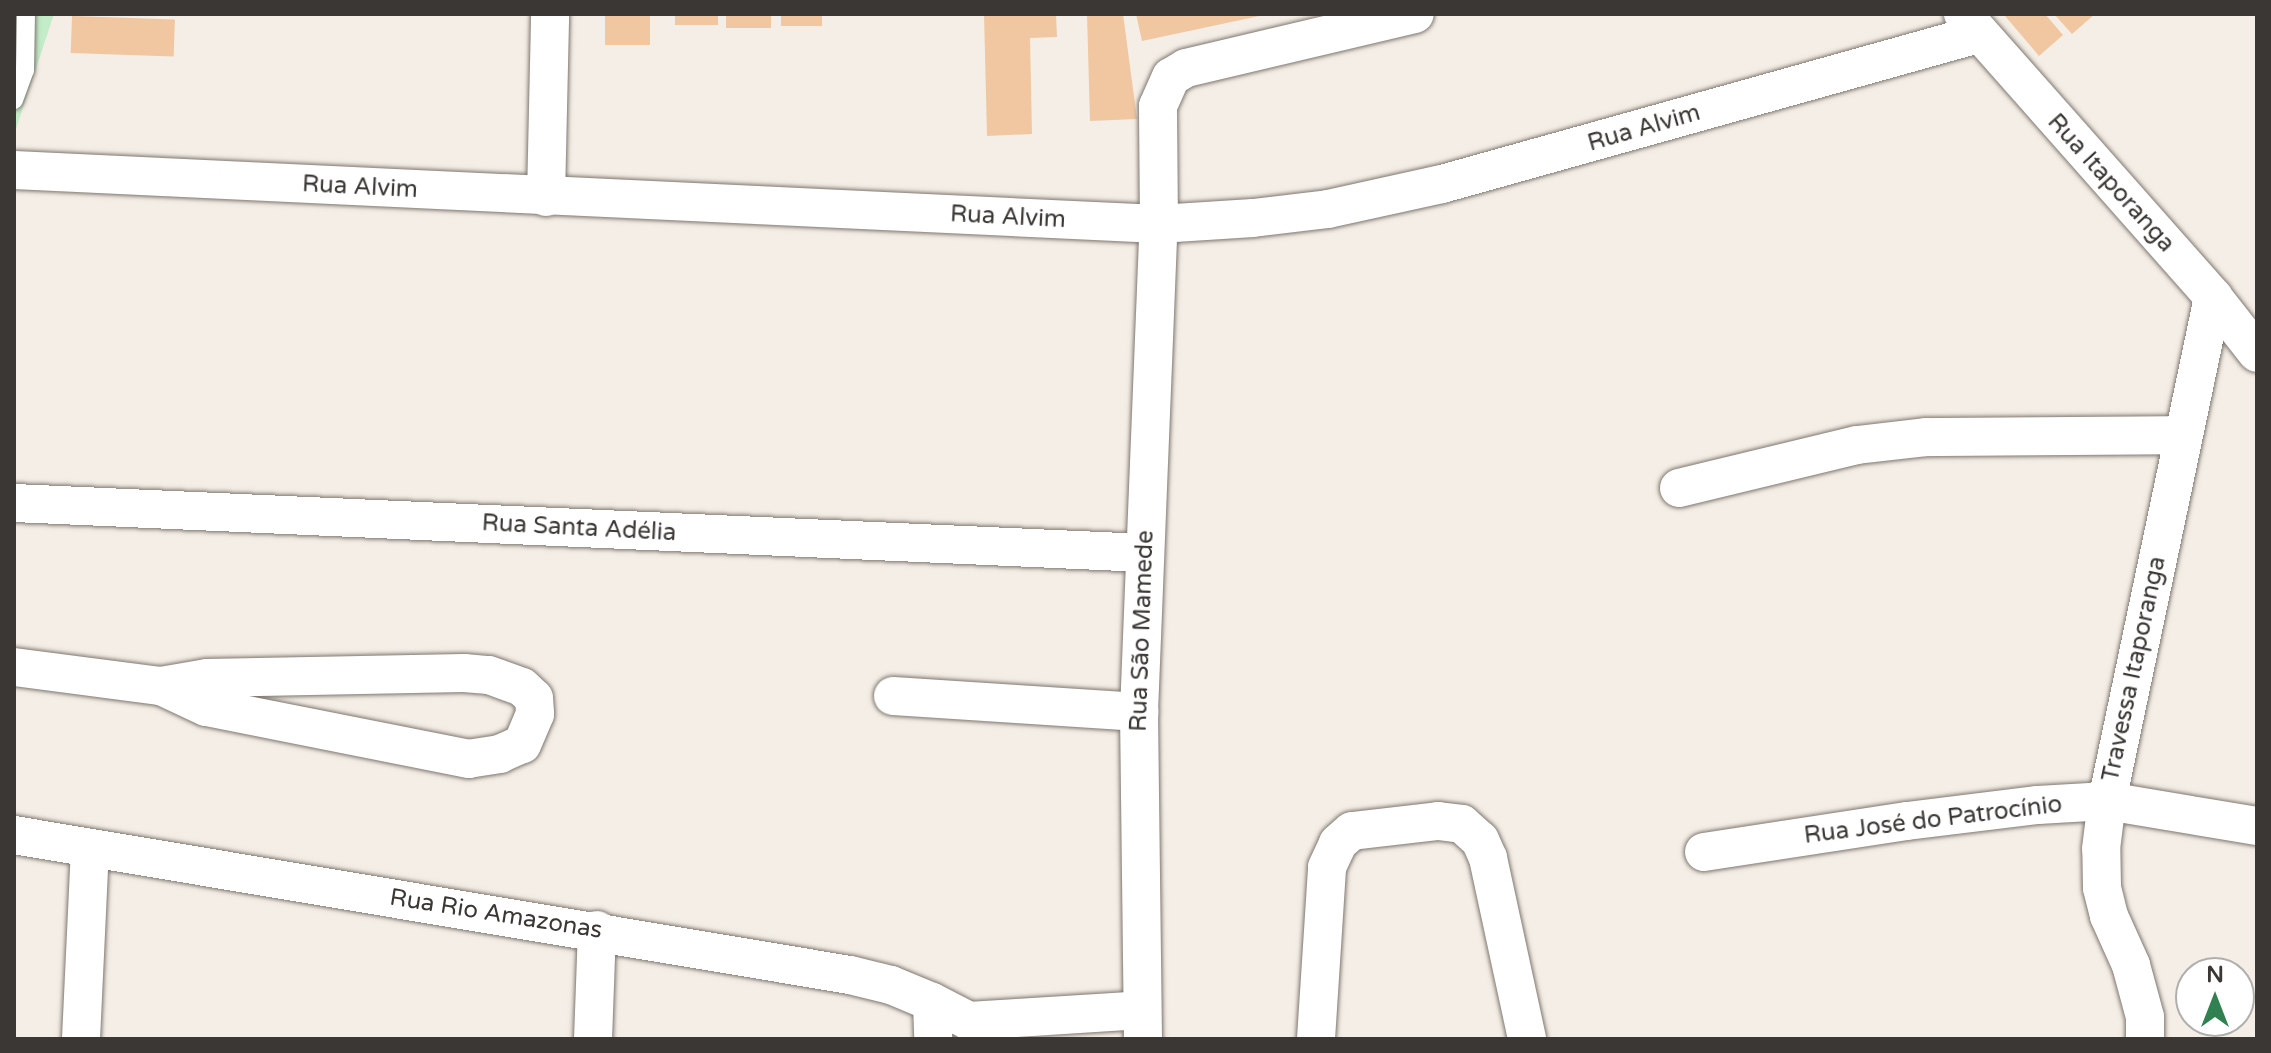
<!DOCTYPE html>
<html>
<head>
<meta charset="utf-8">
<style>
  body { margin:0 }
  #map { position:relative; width:2271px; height:1053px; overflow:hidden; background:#f5eee6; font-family:"Varela Round",sans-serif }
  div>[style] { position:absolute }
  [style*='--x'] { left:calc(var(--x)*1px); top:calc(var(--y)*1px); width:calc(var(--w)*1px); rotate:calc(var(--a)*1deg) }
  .green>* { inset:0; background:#c3ecc8 }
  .building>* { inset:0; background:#f0c7a1; transform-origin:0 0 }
  .roads { filter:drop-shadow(0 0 2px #7e7770) drop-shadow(0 0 2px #7e7770) }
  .service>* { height:18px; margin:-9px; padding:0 9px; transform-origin:9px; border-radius:9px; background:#fff }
  .minor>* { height:38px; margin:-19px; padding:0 19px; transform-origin:19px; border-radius:19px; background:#fff }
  span { translate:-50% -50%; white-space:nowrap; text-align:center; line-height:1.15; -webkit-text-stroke:7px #fff; paint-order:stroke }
  .street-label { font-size:24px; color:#3a3734 }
  .frame { position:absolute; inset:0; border:16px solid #3a3734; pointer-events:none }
  .north { position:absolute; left:2175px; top:957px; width:80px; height:80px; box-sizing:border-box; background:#fff; border:2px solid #b0afae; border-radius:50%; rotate:0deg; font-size:22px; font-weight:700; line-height:32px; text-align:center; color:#3a3734 }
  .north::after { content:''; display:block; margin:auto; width:28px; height:36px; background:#308051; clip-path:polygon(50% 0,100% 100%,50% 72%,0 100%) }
</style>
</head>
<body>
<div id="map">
  <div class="green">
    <i style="clip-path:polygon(14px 14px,54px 14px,14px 135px)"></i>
  </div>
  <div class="building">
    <i style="left:605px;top:14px;width:45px;height:31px"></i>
    <i style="left:675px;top:14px;width:43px;height:11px"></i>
    <i style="left:726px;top:14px;width:45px;height:14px"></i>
    <i style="left:781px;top:14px;width:41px;height:12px"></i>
    <i style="clip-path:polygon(984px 14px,1056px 14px,1057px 37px,1030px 38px,1032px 134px,987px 136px)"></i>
    <i style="clip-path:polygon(1087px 14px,1123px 14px,1137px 119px,1090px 121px)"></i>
    <i style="clip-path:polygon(1136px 14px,1264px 14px,1264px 15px,1142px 41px)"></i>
    <i style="clip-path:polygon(2007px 14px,2045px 14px,2063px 35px,2039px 56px,2005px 16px)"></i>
    <i style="clip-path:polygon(2054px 14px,2095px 14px,2072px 34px)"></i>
    <i style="left:72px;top:16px;width:103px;height:37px;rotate:2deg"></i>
  </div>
  <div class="roads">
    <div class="service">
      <i style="--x:14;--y:100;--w:32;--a:-70"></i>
      <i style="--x:25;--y:70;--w:56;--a:-89"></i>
    </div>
    <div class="minor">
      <i style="--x:1963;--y:14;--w:378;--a:48.5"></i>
      <i style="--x:2213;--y:297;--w:71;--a:51.8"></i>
      <i style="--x:14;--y:170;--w:1146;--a:2.7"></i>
      <i style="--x:1159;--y:224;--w:94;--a:-3.7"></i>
      <i style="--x:1253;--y:218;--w:76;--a:-6.8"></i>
      <i style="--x:1328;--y:209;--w:117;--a:-12.4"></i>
      <i style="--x:1442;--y:184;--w:557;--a:-15.63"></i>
      <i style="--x:546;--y:197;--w:183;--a:-88.7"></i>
      <i style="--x:1679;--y:488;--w:183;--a:-13.6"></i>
      <i style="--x:1857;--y:445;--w:69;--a:-6.6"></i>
      <i style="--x:1926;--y:437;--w:257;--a:-0.4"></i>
      <i style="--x:14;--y:503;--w:1131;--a:2.53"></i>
      <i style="--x:14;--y:667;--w:148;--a:7.4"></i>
      <i style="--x:161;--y:686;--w:47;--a:-9.9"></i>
      <i style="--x:207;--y:678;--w:257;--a:-1.1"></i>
      <i style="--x:464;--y:673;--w:25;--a:5"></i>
      <i style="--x:489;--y:675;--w:35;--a:20"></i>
      <i style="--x:522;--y:687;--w:16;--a:43"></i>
      <i style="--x:534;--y:698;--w:16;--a:86"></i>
      <i style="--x:535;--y:714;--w:33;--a:113"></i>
      <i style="--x:522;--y:744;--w:24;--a:156"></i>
      <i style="--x:500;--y:754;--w:31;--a:171"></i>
      <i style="--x:469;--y:759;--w:268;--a:-168.8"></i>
      <i style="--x:206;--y:707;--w:50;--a:-155"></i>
      <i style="--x:893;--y:696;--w:247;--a:3.7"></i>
      <i style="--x:14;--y:835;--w:848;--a:9.51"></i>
      <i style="--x:850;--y:975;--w:42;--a:13.7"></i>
      <i style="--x:891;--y:985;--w:44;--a:22.5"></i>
      <i style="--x:932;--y:1002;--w:42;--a:27.2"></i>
      <i style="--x:969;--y:1021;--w:28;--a:41"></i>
      <i style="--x:1704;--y:852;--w:205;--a:-8.7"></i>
      <i style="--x:1907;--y:821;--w:132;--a:-7"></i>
      <i style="--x:2038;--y:805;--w:69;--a:-3.3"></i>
      <i style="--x:2107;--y:801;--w:152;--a:9.5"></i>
      <i style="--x:932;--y:1002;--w:37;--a:88"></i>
      <i style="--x:969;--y:1021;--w:173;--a:-3.6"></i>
      <i style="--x:81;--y:1039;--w:190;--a:-87.3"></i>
      <i style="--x:593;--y:1039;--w:109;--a:-87.9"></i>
      <i style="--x:1143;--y:1039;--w:327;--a:-90.7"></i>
      <i style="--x:1139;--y:712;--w:488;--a:-87.7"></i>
      <i style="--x:1159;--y:224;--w:118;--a:-90.5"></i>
      <i style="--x:1158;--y:106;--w:32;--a:-66"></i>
      <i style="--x:1171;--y:77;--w:17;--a:-31"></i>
      <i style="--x:1186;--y:68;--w:235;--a:-13.3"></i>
      <i style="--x:1316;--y:1039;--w:172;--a:-86.3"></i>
      <i style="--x:1327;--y:867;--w:26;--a:-65"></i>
      <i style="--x:1338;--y:843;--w:18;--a:-41"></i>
      <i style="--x:1352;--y:831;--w:87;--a:-6.6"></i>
      <i style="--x:1438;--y:821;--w:24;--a:7"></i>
      <i style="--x:1462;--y:824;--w:24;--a:42"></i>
      <i style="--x:1480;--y:840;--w:20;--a:66"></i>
      <i style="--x:1488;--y:858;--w:185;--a:77.8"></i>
      <i style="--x:2145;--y:1039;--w:22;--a:-90"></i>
      <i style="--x:2145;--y:1017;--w:54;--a:-105.1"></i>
      <i style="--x:2131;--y:965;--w:54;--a:-114.2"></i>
      <i style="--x:2109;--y:916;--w:29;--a:-104"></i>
      <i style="--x:2102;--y:888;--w:39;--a:-91"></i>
      <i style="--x:2101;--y:849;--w:48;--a:-82.9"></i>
      <i style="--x:2107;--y:801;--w:515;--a:-78.12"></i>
    </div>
  </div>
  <div class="street-label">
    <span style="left:1644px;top:128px;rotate:-16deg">Rua Alvim</span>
    <span style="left:2111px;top:183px;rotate:48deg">Rua Itaporanga</span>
    <span style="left:360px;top:187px;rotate:3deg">Rua Alvim</span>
    <span style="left:1008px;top:217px;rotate:3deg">Rua Alvim</span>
    <span style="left:579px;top:528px;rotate:3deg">Rua Santa Adélia</span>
    <span style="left:1142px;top:631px;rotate:-88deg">Rua São Mamede</span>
    <span style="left:2134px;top:669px;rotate:-78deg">Travessa Itaporanga</span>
    <span style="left:1933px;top:820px;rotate:-7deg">Rua José do Patrocínio</span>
    <span style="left:496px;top:914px;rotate:9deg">Rua Rio Amazonas</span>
  </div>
  <div class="frame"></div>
  <div class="north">N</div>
</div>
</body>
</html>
